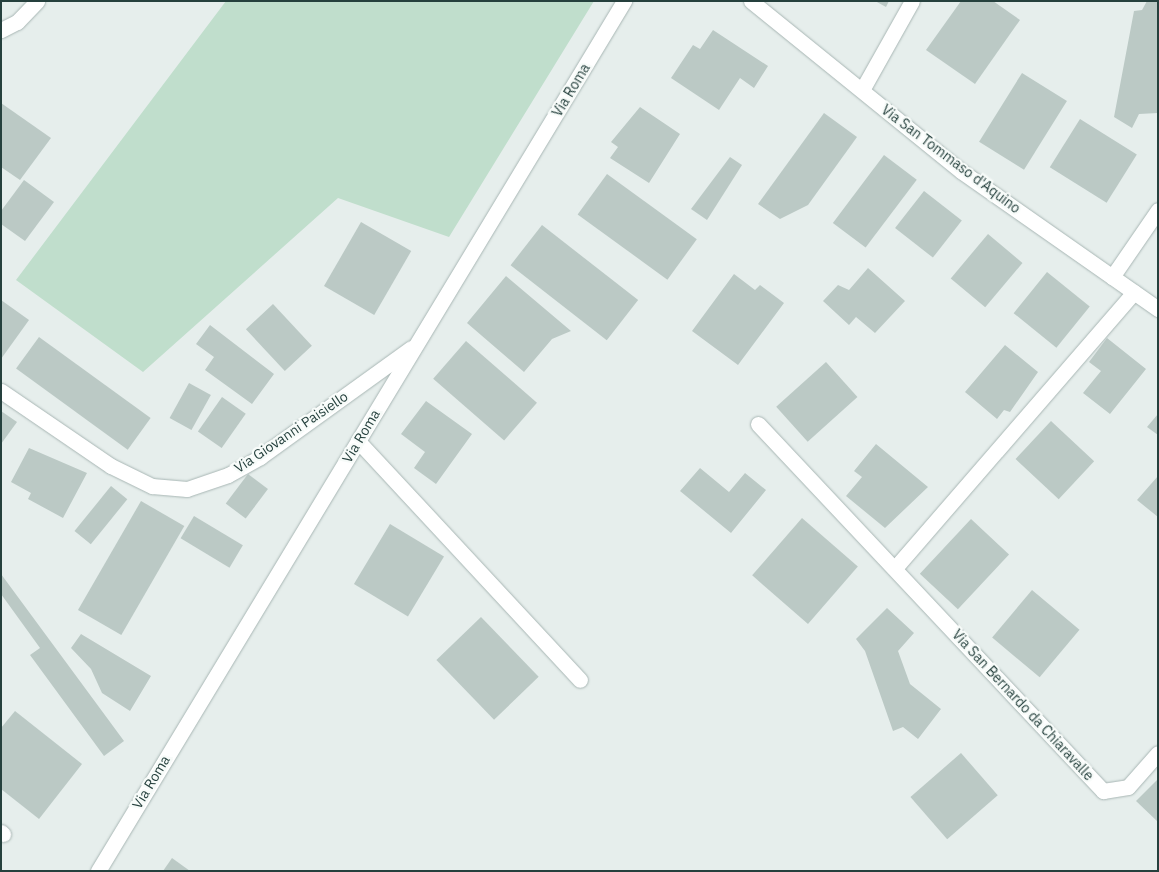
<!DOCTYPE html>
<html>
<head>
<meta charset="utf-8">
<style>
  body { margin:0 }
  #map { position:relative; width:1159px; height:872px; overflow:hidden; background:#e6eeec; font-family:"IBM Plex Sans",sans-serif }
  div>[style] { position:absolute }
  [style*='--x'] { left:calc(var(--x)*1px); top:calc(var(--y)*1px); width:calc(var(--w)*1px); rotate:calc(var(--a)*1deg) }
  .green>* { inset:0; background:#c0decc }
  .building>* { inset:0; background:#bbc9c5; transform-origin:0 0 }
  .roads { filter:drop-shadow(0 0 1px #a8b6b4) drop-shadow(0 0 1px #a8b6b4) }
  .minor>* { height:15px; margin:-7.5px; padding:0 7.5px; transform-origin:7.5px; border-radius:7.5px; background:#fff }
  span { translate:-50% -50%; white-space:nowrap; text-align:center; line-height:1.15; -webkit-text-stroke:4.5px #f7fbf9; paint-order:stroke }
  .street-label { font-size:14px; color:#25403d }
  .frame { position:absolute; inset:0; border:2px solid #25403d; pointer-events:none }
</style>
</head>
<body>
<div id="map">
  <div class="green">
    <i style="clip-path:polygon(226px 1px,594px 1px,449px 237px,338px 198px,143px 372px,16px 280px)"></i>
  </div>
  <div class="building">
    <i style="clip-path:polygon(875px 1px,889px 1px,886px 7px)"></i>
    <i style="clip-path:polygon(961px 1px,993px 1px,1020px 20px,975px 84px,926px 50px)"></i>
    <i style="clip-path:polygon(1147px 1px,1158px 1px,1158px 113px,1139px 114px,1132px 128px,1114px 117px,1134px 11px,1142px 10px)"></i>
    <i style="clip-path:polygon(713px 30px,768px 66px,754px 88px,740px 78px,719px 110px,671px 78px,693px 45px,700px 49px)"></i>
    <i style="left:1022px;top:73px;width:53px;height:81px;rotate:32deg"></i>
    <i style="clip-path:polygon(1px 103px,51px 138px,20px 180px,1px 167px)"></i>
    <i style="clip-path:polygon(640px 107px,680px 134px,649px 183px,610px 158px,618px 147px,611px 142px)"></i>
    <i style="clip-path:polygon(824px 113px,857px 137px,808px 205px,780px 219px,758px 204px)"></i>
    <i style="left:1080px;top:119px;width:67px;height:57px;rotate:32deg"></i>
    <i style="left:884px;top:155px;width:41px;height:85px;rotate:37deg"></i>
    <i style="clip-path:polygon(730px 157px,742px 165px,707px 220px,691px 209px)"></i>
    <i style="left:607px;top:174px;width:111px;height:50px;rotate:36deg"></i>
    <i style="clip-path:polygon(24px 180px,54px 202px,25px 241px,1px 224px,1px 211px)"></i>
    <i style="left:924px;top:191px;width:48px;height:47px;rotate:38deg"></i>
    <i style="left:361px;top:222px;width:58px;height:74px;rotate:30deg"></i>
    <i style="left:542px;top:225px;width:122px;height:51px;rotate:38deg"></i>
    <i style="left:988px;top:234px;width:45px;height:58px;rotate:40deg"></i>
    <i style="clip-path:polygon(868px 268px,905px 301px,875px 333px,856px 317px,849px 325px,823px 301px,838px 285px,849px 290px)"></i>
    <i style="left:1047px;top:272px;width:55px;height:53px;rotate:39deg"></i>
    <i style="clip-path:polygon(734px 274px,755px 290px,760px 285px,784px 303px,738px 365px,692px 331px)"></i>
    <i style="clip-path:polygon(506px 276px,571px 331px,552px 339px,524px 372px,467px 323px)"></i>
    <i style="clip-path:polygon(1px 300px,29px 320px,1px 359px)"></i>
    <i style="left:273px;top:304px;width:57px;height:37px;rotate:47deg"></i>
    <i style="clip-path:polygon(210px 325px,274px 374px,252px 404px,205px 370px,214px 357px,196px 344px)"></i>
    <i style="left:39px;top:337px;width:138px;height:39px;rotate:36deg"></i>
    <i style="clip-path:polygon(1107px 338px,1146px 369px,1110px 414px,1083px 393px,1101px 371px,1089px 362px)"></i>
    <i style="left:466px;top:341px;width:94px;height:50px;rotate:41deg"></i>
    <i style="clip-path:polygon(1005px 345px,1038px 372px,1010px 412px,1004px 410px,997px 419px,965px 392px)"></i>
    <i style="left:826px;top:362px;width:47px;height:67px;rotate:48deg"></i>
    <i style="left:189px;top:383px;width:25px;height:40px;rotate:29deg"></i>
    <i style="left:222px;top:397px;width:29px;height:42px;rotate:35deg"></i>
    <i style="clip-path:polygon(426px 401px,472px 434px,436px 484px,414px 468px,425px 452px,401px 434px)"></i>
    <i style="clip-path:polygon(1px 411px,17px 422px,1px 444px)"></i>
    <i style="clip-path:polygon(1158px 414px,1158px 435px,1147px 427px)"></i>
    <i style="left:1051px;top:421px;width:59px;height:52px;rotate:43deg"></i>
    <i style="clip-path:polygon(876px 444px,928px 487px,885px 528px,846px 496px,862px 477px,854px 471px)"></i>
    <i style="clip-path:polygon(29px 448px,87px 473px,63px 518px,28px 499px,31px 493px,11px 482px)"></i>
    <i style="clip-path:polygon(700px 468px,729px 492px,745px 473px,766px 490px,731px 533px,680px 491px)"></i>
    <i style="left:248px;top:474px;width:25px;height:37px;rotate:37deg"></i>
    <i style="clip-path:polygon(1158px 476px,1158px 517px,1137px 500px)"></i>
    <i style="left:111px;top:486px;width:21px;height:58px;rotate:39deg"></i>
    <i style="left:141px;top:501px;width:50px;height:126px;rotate:30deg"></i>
    <i style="left:194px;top:516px;width:57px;height:26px;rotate:31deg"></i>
    <i style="left:802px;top:518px;width:74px;height:76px;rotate:41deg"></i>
    <i style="left:971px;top:519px;width:52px;height:75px;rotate:43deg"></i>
    <i style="left:390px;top:524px;width:63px;height:70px;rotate:31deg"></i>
    <i style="clip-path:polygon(1px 574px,124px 741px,104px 756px,30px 655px,40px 648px,1px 594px)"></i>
    <i style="left:1032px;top:590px;width:62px;height:62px;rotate:40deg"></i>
    <i style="clip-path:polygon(887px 608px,914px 633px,898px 651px,910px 684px,941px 709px,918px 739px,903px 727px,893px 731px,865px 651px,856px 639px)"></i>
    <i style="left:481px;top:617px;width:83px;height:62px;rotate:46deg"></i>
    <i style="clip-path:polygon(81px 634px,151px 676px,130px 711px,102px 693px,91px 669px,71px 648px)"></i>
    <i style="clip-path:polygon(15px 711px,82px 764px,39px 819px,1px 789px,1px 728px)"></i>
    <i style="left:961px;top:753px;width:56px;height:67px;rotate:49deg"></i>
    <i style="clip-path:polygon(1158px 779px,1158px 822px,1136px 801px)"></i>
    <i style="clip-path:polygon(172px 858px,190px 871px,163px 871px)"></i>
  </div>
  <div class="roads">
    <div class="minor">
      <i style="--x:751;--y:1;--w:270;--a:39"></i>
      <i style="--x:961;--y:171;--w:241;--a:35"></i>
      <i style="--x:1;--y:30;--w:18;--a:-27"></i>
      <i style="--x:17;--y:22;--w:29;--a:-46"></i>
      <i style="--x:862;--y:90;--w:102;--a:-60.7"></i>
      <i style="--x:1112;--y:277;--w:81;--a:-55.5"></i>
      <i style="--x:1;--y:391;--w:133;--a:34.3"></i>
      <i style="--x:111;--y:466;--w:46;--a:26"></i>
      <i style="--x:152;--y:486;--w:35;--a:5"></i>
      <i style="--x:187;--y:489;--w:43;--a:-18.9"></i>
      <i style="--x:228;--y:475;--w:37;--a:-29"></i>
      <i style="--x:260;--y:457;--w:186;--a:-35.8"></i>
      <i style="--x:758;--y:424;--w:504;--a:46.77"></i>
      <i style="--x:1103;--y:791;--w:25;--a:-9"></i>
      <i style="--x:1128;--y:787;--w:45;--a:-48.6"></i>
      <i style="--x:358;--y:441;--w:326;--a:47.1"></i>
      <i style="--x:895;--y:568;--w:365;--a:-49.1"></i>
      <i style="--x:1;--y:832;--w:3;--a:45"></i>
      <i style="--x:98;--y:871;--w:1017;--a:-58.84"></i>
    </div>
  </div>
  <div class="street-label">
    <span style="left:571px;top:90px;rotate:-59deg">Via Roma</span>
    <span style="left:951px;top:159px;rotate:37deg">Via San Tommaso d'Aquino</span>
    <span style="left:291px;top:432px;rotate:-34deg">Via Giovanni Paisiello</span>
    <span style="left:361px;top:436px;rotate:-59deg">Via Roma</span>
    <span style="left:1023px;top:705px;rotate:47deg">Via San Bernardo da Chiaravalle</span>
    <span style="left:151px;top:782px;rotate:-59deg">Via Roma</span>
  </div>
  <div class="frame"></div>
</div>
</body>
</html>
